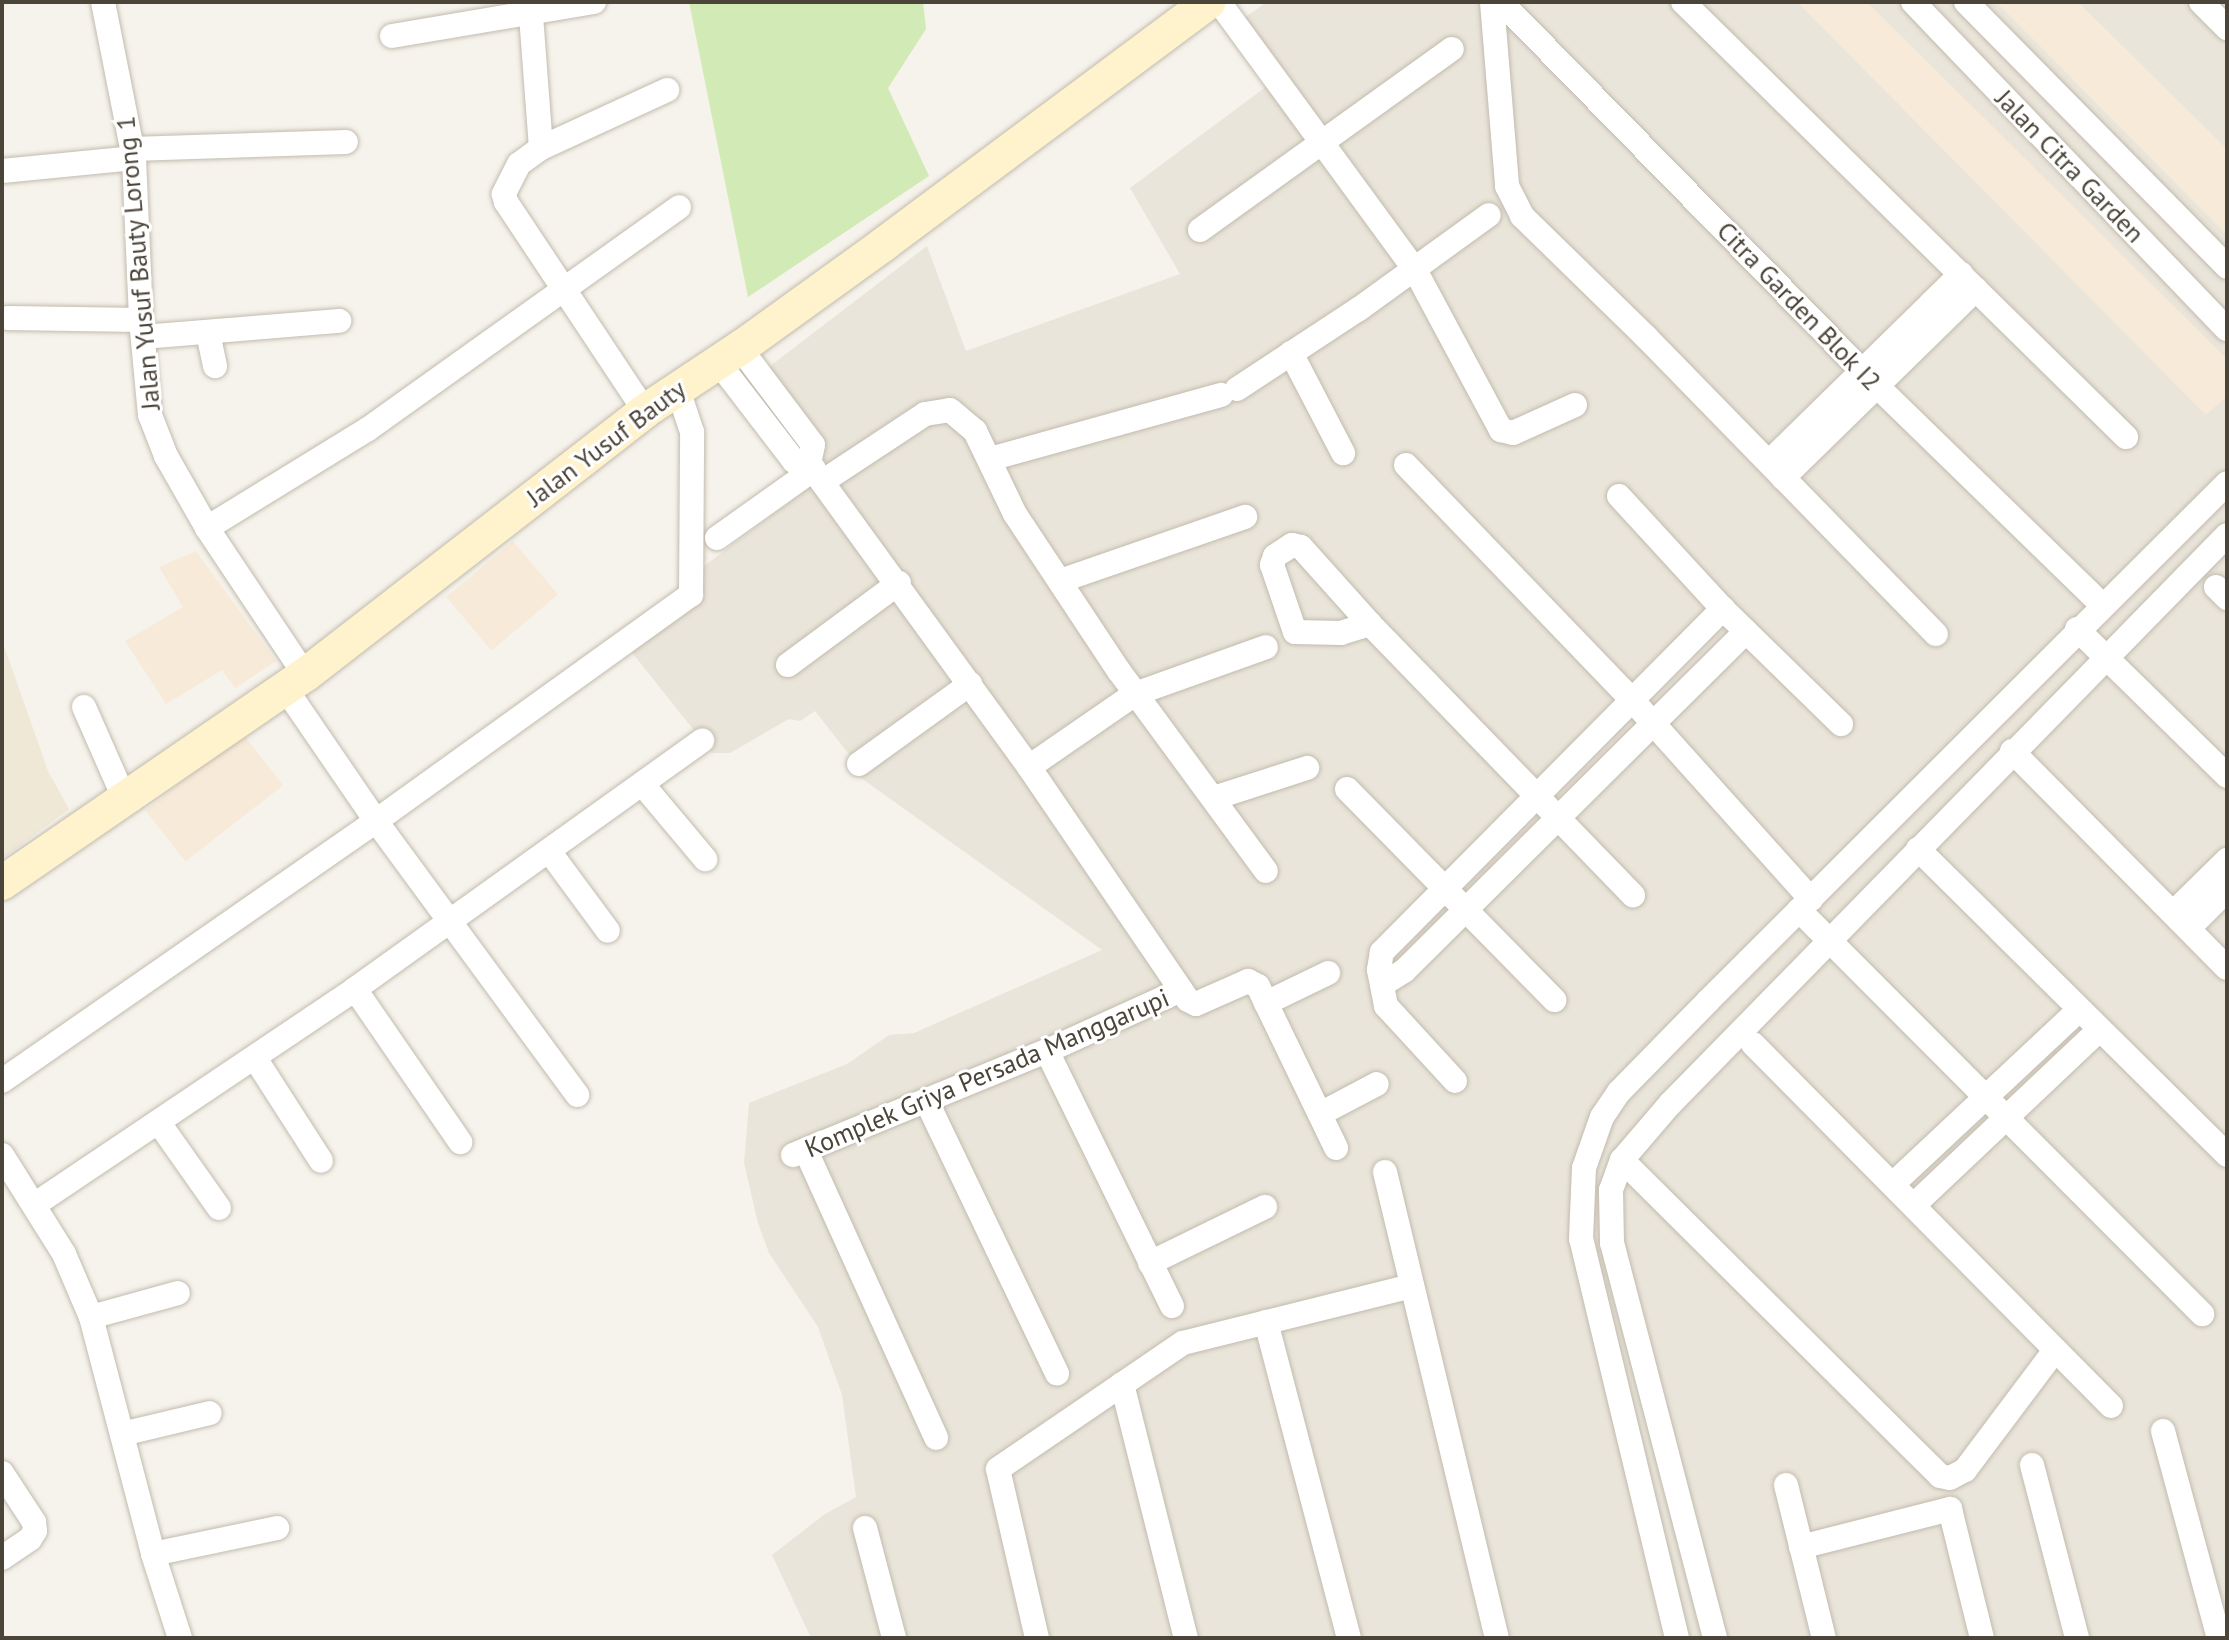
<!DOCTYPE html>
<html>
<head>
<meta charset="utf-8">
<style>
  body { margin:0 }
  #map { position:relative; width:2229px; height:1640px; overflow:hidden; background:#f6f3ec; font-family:"PT Sans",sans-serif }
  div>[style] { position:absolute }
  [style*='--x'] { left:calc(var(--x)*1px); top:calc(var(--y)*1px); width:calc(var(--w)*1px); rotate:calc(var(--a)*1deg) }
  .residential>* { inset:0; background:#eae5da }
  .commercial>* { inset:0; background:#f7ead8; transform-origin:0 0 }
  .education>* { inset:0; background:#efe8d6 }
  .green>* { inset:0; background:#d2eab5 }
  .roads { filter:drop-shadow(0 0 2px #c2bbae) drop-shadow(0 0 2px #c2bbae) }
  .street>* { height:24px; margin:-12px; padding:0 12px; transform-origin:12px; border-radius:12px; background:#fff }
  .secondary>* { height:34px; margin:-17px; padding:0 17px; transform-origin:17px; border-radius:17px; background:#fff3cd }
  span { translate:-50% -50%; white-space:nowrap; text-align:center; line-height:1.15; -webkit-text-stroke:6px #fff; paint-order:stroke }
  .street-label { font-size:26px; color:#4b4439 }
  .frame { position:absolute; inset:0; border:4px solid #4b4439; pointer-events:none }
</style>
</head>
<body>
<div id="map">
  <div class="residential">
    <i style="clip-path:polygon(1267px 2px,2227px 2px,2227px 1638px,811px 1638px,772px 1555px,825px 1514px,856px 1497px,842px 1395px,818px 1327px,769px 1253px,758px 1223px,744px 1163px,749px 1103px,847px 1064px,889px 1035px,914px 1033px,1102px 950px,861px 778px,852px 758px,815px 711px,800px 721px,789px 719px,730px 753px,712px 753px,622px 640px,696px 572px,818px 481px,744px 386px,927px 246px,966px 351px,1180px 274px,1130px 188px,1267px 86px,1231px 27px)"></i>
  </div>
  <div class="commercial">
    <i style="clip-path:polygon(1797px 2px,1867px 2px,2227px 359px,2227px 396px,2206px 415px)"></i>
    <i style="clip-path:polygon(1996px 2px,2078px 2px,2227px 149px,2227px 235px)"></i>
    <i style="left:513px;top:541px;width:70px;height:87px;rotate:50deg"></i>
    <i style="clip-path:polygon(196px 551px,276px 661px,235px 688px,222px 670px,166px 704px,125px 641px,183px 607px,159px 567px)"></i>
    <i style="left:243px;top:734px;width:65px;height:124px;rotate:52deg"></i>
  </div>
  <div class="education">
    <i style="clip-path:polygon(2px 640px,48px 771px,69px 809px,2px 859px)"></i>
  </div>
  <div class="green">
    <i style="clip-path:polygon(689px 2px,923px 2px,926px 29px,888px 88px,929px 176px,748px 297px)"></i>
  </div>
  <div class="roads">
    <div class="street">
      <i style="--x:103;--y:2;--w:159;--a:78.8"></i>
      <i style="--x:134;--y:158;--w:162;--a:87.5"></i>
      <i style="--x:141;--y:320;--w:95;--a:84.6"></i>
      <i style="--x:150;--y:415;--w:44;--a:68.7"></i>
      <i style="--x:166;--y:456;--w:83;--a:60.3"></i>
      <i style="--x:207;--y:528;--w:177;--a:56.3"></i>
      <i style="--x:530;--y:2;--w:146;--a:85.7"></i>
      <i style="--x:541;--y:148;--w:27;--a:144"></i>
      <i style="--x:519;--y:164;--w:34;--a:117"></i>
      <i style="--x:504;--y:194;--w:8;--a:76"></i>
      <i style="--x:506;--y:202;--w:251;--a:56.4"></i>
      <i style="--x:1219;--y:2;--w:330;--a:53.8"></i>
      <i style="--x:1414;--y:268;--w:184;--a:61.8"></i>
      <i style="--x:1501;--y:430;--w:12;--a:14"></i>
      <i style="--x:1513;--y:433;--w:68;--a:-24.3"></i>
      <i style="--x:1492;--y:2;--w:185;--a:85.3"></i>
      <i style="--x:1507;--y:186;--w:34;--a:63"></i>
      <i style="--x:1522;--y:216;--w:173;--a:44.3"></i>
      <i style="--x:1646;--y:337;--w:415;--a:45.7"></i>
      <i style="--x:1501;--y:2;--w:539;--a:45.6"></i>
      <i style="--x:1878;--y:387;--w:313;--a:44.2"></i>
      <i style="--x:1683;--y:2;--w:621;--a:44.48"></i>
      <i style="--x:1913;--y:2;--w:453;--a:46.2"></i>
      <i style="--x:1966;--y:2;--w:372;--a:45.4"></i>
      <i style="--x:2201;--y:2;--w:37;--a:45"></i>
      <i style="--x:392;--y:36;--w:205;--a:-9.6"></i>
      <i style="--x:541;--y:148;--w:139;--a:-24.7"></i>
      <i style="--x:132;--y:149;--w:214;--a:-1.9"></i>
      <i style="--x:2;--y:171;--w:133;--a:-5.6"></i>
      <i style="--x:1200;--y:230;--w:310;--a:-35.7"></i>
      <i style="--x:8;--y:318;--w:133;--a:0.9"></i>
      <i style="--x:208;--y:333;--w:34;--a:78"></i>
      <i style="--x:143;--y:337;--w:197;--a:-4.7"></i>
      <i style="--x:740;--y:348;--w:121;--a:53"></i>
      <i style="--x:813;--y:445;--w:19;--a:102"></i>
      <i style="--x:809;--y:464;--w:374;--a:54"></i>
      <i style="--x:1029;--y:767;--w:282;--a:55.7"></i>
      <i style="--x:1188;--y:1000;--w:9;--a:27"></i>
      <i style="--x:1196;--y:1004;--w:57;--a:-23.9"></i>
      <i style="--x:1248;--y:981;--w:11;--a:27"></i>
      <i style="--x:1258;--y:986;--w:19;--a:65"></i>
      <i style="--x:1266;--y:1003;--w:69;--a:-25.8"></i>
      <i style="--x:1291;--y:353;--w:113;--a:62.5"></i>
      <i style="--x:718;--y:362;--w:125;--a:52.5"></i>
      <i style="--x:794;--y:461;--w:15;--a:11"></i>
      <i style="--x:1237;--y:389;--w:146;--a:-33.3"></i>
      <i style="--x:1359;--y:309;--w:160;--a:-35.9"></i>
      <i style="--x:990;--y:459;--w:240;--a:-15.5"></i>
      <i style="--x:1769;--y:462;--w:269;--a:-44.4"></i>
      <i style="--x:1406;--y:465;--w:329;--a:46.1"></i>
      <i style="--x:1634;--y:702;--w:265;--a:48.1"></i>
      <i style="--x:1783;--y:478;--w:270;--a:-44.4"></i>
      <i style="--x:822;--y:482;--w:123;--a:-33.4"></i>
      <i style="--x:925;--y:414;--w:25;--a:-9"></i>
      <i style="--x:950;--y:410;--w:33;--a:40"></i>
      <i style="--x:975;--y:431;--w:92;--a:64.3"></i>
      <i style="--x:1015;--y:514;--w:188;--a:56.5"></i>
      <i style="--x:1119;--y:671;--w:248;--a:53.7"></i>
      <i style="--x:1619;--y:496;--w:154;--a:47.4"></i>
      <i style="--x:1723;--y:609;--w:165;--a:44.3"></i>
      <i style="--x:207;--y:528;--w:189;--a:-31.6"></i>
      <i style="--x:368;--y:429;--w:382;--a:-35.5"></i>
      <i style="--x:717;--y:538;--w:119;--a:-35.4"></i>
      <i style="--x:1060;--y:581;--w:196;--a:-19.1"></i>
      <i style="--x:2216;--y:587;--w:16;--a:45"></i>
      <i style="--x:1370;--y:624;--w:30;--a:163"></i>
      <i style="--x:1341;--y:633;--w:46;--a:-178.8"></i>
      <i style="--x:1295;--y:632;--w:71;--a:-108.9"></i>
      <i style="--x:1272;--y:565;--w:9;--a:-72"></i>
      <i style="--x:1275;--y:556;--w:20;--a:-33"></i>
      <i style="--x:1292;--y:545;--w:9;--a:13"></i>
      <i style="--x:1301;--y:547;--w:103;--a:48.1"></i>
      <i style="--x:1370;--y:624;--w:378;--a:45.9"></i>
      <i style="--x:2077;--y:629;--w:210;--a:44.4"></i>
      <i style="--x:788;--y:665;--w:138;--a:-36.5"></i>
      <i style="--x:285;--y:688;--w:161;--a:55.6"></i>
      <i style="--x:376;--y:821;--w:340;--a:53.7"></i>
      <i style="--x:84;--y:707;--w:102;--a:66.2"></i>
      <i style="--x:2012;--y:751;--w:305;--a:45.3"></i>
      <i style="--x:859;--y:764;--w:137;--a:-35.8"></i>
      <i style="--x:1029;--y:767;--w:129;--a:-34.6"></i>
      <i style="--x:1135;--y:694;--w:139;--a:-19.7"></i>
      <i style="--x:643;--y:785;--w:97;--a:50"></i>
      <i style="--x:1347;--y:789;--w:296;--a:45.5"></i>
      <i style="--x:1214;--y:798;--w:98;--a:-17.9"></i>
      <i style="--x:1918;--y:849;--w:435;--a:44.7"></i>
      <i style="--x:549;--y:851;--w:99;--a:53.6"></i>
      <i style="--x:1799;--y:910;--w:571;--a:45.07"></i>
      <i style="--x:2173;--y:913;--w:76;--a:-44.5"></i>
      <i style="--x:2189;--y:928;--w:54;--a:-45"></i>
      <i style="--x:1383;--y:984;--w:25;--a:-32"></i>
      <i style="--x:1404;--y:971;--w:482;--a:-44.8"></i>
      <i style="--x:355;--y:989;--w:186;--a:55.5"></i>
      <i style="--x:1266;--y:1003;--w:161;--a:64.2"></i>
      <i style="--x:1753;--y:1044;--w:509;--a:45.32"></i>
      <i style="--x:1047;--y:1051;--w:284;--a:63.9"></i>
      <i style="--x:255;--y:1058;--w:122;--a:57.3"></i>
      <i style="--x:2;--y:1081;--w:455;--a:-34.8"></i>
      <i style="--x:376;--y:821;--w:388;--a:-35.7"></i>
      <i style="--x:691;--y:595;--w:163;--a:-89.6"></i>
      <i style="--x:692;--y:432;--w:47;--a:-108.4"></i>
      <i style="--x:1455;--y:1081;--w:102;--a:-132.6"></i>
      <i style="--x:1386;--y:1006;--w:37;--a:-101"></i>
      <i style="--x:1379;--y:970;--w:18;--a:-81"></i>
      <i style="--x:1382;--y:952;--w:484;--a:-45.2"></i>
      <i style="--x:927;--y:1102;--w:301;--a:64.4"></i>
      <i style="--x:1320;--y:1114;--w:64;--a:-27.8"></i>
      <i style="--x:159;--y:1123;--w:104;--a:54.8"></i>
      <i style="--x:806;--y:1151;--w:315;--a:65.6"></i>
      <i style="--x:2;--y:1155;--w:117;--a:57.9"></i>
      <i style="--x:64;--y:1254;--w:69;--a:66.8"></i>
      <i style="--x:91;--y:1317;--w:245;--a:75.3"></i>
      <i style="--x:153;--y:1554;--w:88;--a:72.2"></i>
      <i style="--x:793;--y:1155;--w:274;--a:-22.3"></i>
      <i style="--x:1047;--y:1051;--w:147;--a:-24.5"></i>
      <i style="--x:1622;--y:1160;--w:448;--a:44.8"></i>
      <i style="--x:1940;--y:1476;--w:10;--a:11"></i>
      <i style="--x:1950;--y:1478;--w:17;--a:-28"></i>
      <i style="--x:1965;--y:1470;--w:150;--a:-53.1"></i>
      <i style="--x:1385;--y:1172;--w:479;--a:76.5"></i>
      <i style="--x:1894;--y:1183;--w:253;--a:-43.1"></i>
      <i style="--x:34;--y:1205;--w:387;--a:-33.9"></i>
      <i style="--x:355;--y:989;--w:427;--a:-35.6"></i>
      <i style="--x:1914;--y:1205;--w:255;--a:-43.4"></i>
      <i style="--x:1150;--y:1263;--w:128;--a:-26"></i>
      <i style="--x:91;--y:1317;--w:90;--a:-15.4"></i>
      <i style="--x:1266;--y:1322;--w:327;--a:75.3"></i>
      <i style="--x:1122;--y:1384;--w:262;--a:75.9"></i>
      <i style="--x:2163;--y:1431;--w:214;--a:74.9"></i>
      <i style="--x:122;--y:1434;--w:90;--a:-13.4"></i>
      <i style="--x:2032;--y:1465;--w:179;--a:75.4"></i>
      <i style="--x:2;--y:1473;--w:59;--a:56.9"></i>
      <i style="--x:34;--y:1522;--w:9;--a:84"></i>
      <i style="--x:35;--y:1531;--w:9;--a:122"></i>
      <i style="--x:30;--y:1539;--w:34;--a:146"></i>
      <i style="--x:1786;--y:1485;--w:158;--a:76.1"></i>
      <i style="--x:865;--y:1528;--w:114;--a:75.2"></i>
      <i style="--x:1801;--y:1547;--w:154;--a:-14.3"></i>
      <i style="--x:1950;--y:1509;--w:133;--a:76.1"></i>
      <i style="--x:153;--y:1554;--w:127;--a:-11.8"></i>
      <i style="--x:1037;--y:1638;--w:173;--a:-103"></i>
      <i style="--x:998;--y:1469;--w:224;--a:-34.3"></i>
      <i style="--x:1183;--y:1343;--w:235;--a:-14"></i>
      <i style="--x:1677;--y:1638;--w:410;--a:-103.5"></i>
      <i style="--x:1581;--y:1239;--w:71;--a:-87.6"></i>
      <i style="--x:1584;--y:1168;--w:54;--a:-70.6"></i>
      <i style="--x:1602;--y:1117;--w:30;--a:-56"></i>
      <i style="--x:1619;--y:1092;--w:127;--a:-45.6"></i>
      <i style="--x:1708;--y:1001;--w:733;--a:-44.94"></i>
      <i style="--x:1715;--y:1638;--w:408;--a:-104.6"></i>
      <i style="--x:1612;--y:1243;--w:53;--a:-91.1"></i>
      <i style="--x:1611;--y:1190;--w:32;--a:-70"></i>
      <i style="--x:1622;--y:1160;--w:74;--a:-49.4"></i>
      <i style="--x:1670;--y:1104;--w:796;--a:-45.61"></i>
    </div>
    <div class="secondary">
      <i style="--x:2;--y:883;--w:368;--a:-34.5"></i>
      <i style="--x:305;--y:675;--w:430;--a:-37.8"></i>
      <i style="--x:645;--y:411;--w:114;--a:-33.6"></i>
      <i style="--x:740;--y:348;--w:178;--a:-35.8"></i>
      <i style="--x:884;--y:244;--w:405;--a:-36.7"></i>
    </div>
  </div>
  <div class="street-label">
    <span style="left:2070px;top:166px;rotate:46deg">Jalan Citra Garden</span>
    <span style="left:138px;top:263px;rotate:-95deg">Jalan Yusuf Bauty Lorong 1</span>
    <span style="left:1799px;top:306px;rotate:46deg">Citra Garden Blok I2</span>
    <span style="left:606px;top:443px;rotate:-37deg">Jalan Yusuf Bauty</span>
    <span style="left:987px;top:1073px;rotate:-23deg">Komplek Griya Persada Manggarupi</span>
  </div>
  <div class="frame"></div>
</div>
</body>
</html>
